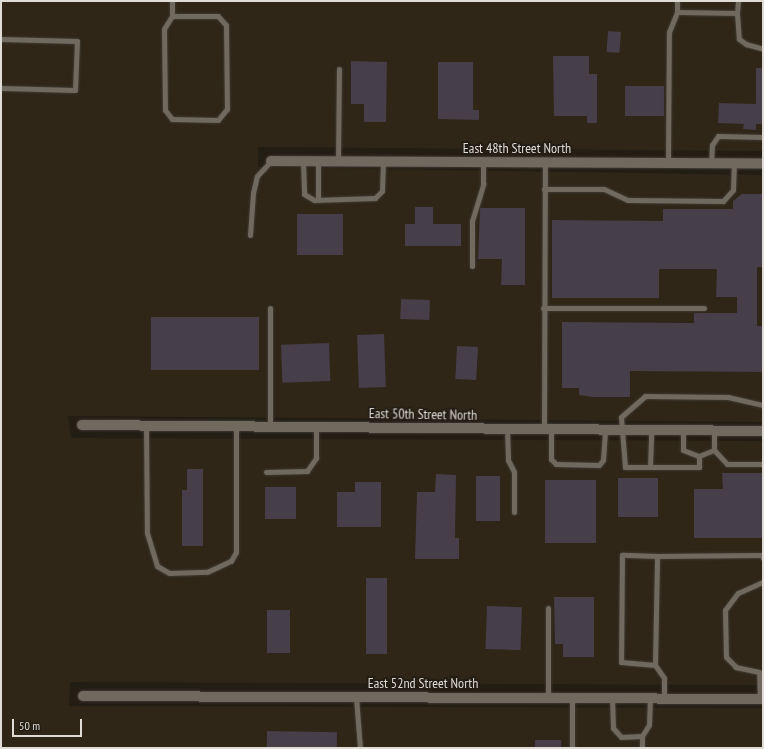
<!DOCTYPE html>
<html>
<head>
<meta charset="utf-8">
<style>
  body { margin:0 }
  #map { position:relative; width:764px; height:749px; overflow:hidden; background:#231e14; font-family:"PT Sans Narrow",sans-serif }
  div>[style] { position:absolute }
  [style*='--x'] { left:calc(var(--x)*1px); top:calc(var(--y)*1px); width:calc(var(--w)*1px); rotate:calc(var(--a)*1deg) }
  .built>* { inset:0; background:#2f2617 }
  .building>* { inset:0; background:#463e48; transform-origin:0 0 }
  .roads { filter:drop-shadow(0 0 1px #3f3b35) drop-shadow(0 0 1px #3f3b35) }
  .service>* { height:5px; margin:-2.5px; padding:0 2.5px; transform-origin:2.5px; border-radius:2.5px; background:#6f695e }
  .minor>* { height:10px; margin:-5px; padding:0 5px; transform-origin:5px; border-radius:5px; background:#6f695e }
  span { translate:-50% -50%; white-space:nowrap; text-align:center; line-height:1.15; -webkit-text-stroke:4px #231e14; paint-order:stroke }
  .street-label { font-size:14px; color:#dfdbd5 }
  .frame { position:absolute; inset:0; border:2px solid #dfdbd5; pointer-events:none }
  .scale { position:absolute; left:12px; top:719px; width:70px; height:18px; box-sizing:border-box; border:2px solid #dfdbd5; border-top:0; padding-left:5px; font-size:12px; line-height:14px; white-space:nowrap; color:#dfdbd5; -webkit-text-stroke:3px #231e14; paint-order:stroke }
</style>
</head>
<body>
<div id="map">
  <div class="built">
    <i style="clip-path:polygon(1px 1px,763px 1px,763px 151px,258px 147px,258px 167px,763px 175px,763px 422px,68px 416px,71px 438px,763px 441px,763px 685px,70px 682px,69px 706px,763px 708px,763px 748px,1px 748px)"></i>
  </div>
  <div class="building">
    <i style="left:608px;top:31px;width:13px;height:21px;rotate:4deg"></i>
    <i style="clip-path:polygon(553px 56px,589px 56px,589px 74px,597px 74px,597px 123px,587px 123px,587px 116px,554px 116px)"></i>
    <i style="clip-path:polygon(351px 61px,387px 62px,386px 122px,364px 122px,364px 104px,351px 104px)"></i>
    <i style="clip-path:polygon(438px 62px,473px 62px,473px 110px,479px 110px,479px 120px,438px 119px)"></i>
    <i style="clip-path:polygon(756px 68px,763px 68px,763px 124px,756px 124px,756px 130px,743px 129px,744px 124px,718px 123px,719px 103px,756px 104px)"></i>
    <i style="left:625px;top:86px;width:39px;height:30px"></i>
    <i style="clip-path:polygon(742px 194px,763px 194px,763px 267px,757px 267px,757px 326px,763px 326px,763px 372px,630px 371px,630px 397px,593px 397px,579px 395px,579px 388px,562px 388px,562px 322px,694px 323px,694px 313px,737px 313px,737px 297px,716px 297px,717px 269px,659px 269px,659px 298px,552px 298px,552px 220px,663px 221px,663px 209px,733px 209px,733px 201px)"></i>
    <i style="clip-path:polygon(415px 207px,433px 207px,433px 224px,461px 224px,461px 246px,405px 246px,405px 224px,415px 224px)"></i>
    <i style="clip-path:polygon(480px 208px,525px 208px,525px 285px,501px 285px,502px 259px,478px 259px)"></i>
    <i style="left:297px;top:214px;width:46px;height:41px"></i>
    <i style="left:401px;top:299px;width:29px;height:20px;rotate:2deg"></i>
    <i style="left:259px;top:317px;width:53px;height:108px;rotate:90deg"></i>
    <i style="left:384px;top:334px;width:53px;height:27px;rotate:88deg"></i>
    <i style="left:329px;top:343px;width:38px;height:48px;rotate:88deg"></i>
    <i style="left:457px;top:346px;width:21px;height:33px;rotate:3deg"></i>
    <i style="clip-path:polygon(187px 469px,203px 469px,203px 546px,182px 546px,182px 490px,187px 490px)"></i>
    <i style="clip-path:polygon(722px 473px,763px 473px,763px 538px,694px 538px,694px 489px,723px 489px)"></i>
    <i style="clip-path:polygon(436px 474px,456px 475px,455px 538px,459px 538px,459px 559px,415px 559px,417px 492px,435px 492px)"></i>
    <i style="left:476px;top:476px;width:24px;height:45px"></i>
    <i style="left:618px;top:478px;width:40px;height:39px"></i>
    <i style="left:545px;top:480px;width:51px;height:63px"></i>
    <i style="clip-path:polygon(355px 482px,381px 482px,381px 527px,337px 527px,337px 492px,355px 492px)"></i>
    <i style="left:265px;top:487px;width:31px;height:32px"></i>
    <i style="left:366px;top:578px;width:21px;height:76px"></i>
    <i style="clip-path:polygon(554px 597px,594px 597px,594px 657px,563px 657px,563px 644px,555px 644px)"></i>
    <i style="left:487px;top:606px;width:35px;height:43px;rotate:2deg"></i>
    <i style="left:267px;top:610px;width:23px;height:43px"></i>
    <i style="left:267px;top:731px;width:70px;height:17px;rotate:1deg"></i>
    <i style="left:535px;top:740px;width:26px;height:8px"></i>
  </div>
  <div class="roads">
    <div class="service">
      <i style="--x:172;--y:1;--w:15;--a:90"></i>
      <i style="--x:172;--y:16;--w:15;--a:122"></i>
      <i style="--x:164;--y:29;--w:81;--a:89.3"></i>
      <i style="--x:165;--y:110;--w:11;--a:52"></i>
      <i style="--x:172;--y:119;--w:46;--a:1.2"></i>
      <i style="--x:218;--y:120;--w:14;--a:-51"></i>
      <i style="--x:227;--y:109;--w:84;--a:-90.7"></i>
      <i style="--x:226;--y:25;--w:12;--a:-132"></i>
      <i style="--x:218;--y:16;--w:46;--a:180"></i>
      <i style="--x:677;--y:1;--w:11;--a:90"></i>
      <i style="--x:677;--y:12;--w:60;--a:1"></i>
      <i style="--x:737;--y:13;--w:12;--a:-85"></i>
      <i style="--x:737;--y:13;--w:26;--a:86"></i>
      <i style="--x:739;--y:39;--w:9;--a:36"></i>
      <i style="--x:746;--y:44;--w:18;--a:16"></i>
      <i style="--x:1;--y:39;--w:76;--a:1.5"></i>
      <i style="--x:77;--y:41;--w:49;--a:92.3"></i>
      <i style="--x:75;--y:90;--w:74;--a:-178.5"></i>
      <i style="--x:303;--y:161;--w:33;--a:88"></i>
      <i style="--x:304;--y:194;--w:12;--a:31"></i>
      <i style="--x:314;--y:200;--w:61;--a:-1.9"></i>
      <i style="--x:375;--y:198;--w:10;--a:-45"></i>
      <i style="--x:382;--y:191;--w:30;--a:-88"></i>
      <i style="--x:318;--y:161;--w:38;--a:90"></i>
      <i style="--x:338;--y:161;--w:92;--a:-89.4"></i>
      <i style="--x:668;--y:163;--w:131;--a:-89.6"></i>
      <i style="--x:669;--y:32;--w:22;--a:-68"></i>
      <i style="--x:711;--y:164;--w:19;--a:-87"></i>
      <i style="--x:712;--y:145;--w:11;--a:-56"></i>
      <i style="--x:718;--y:136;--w:45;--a:1.3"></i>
      <i style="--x:544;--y:189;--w:60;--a:0"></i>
      <i style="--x:604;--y:189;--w:26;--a:25"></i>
      <i style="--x:628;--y:200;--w:95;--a:0.6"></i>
      <i style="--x:723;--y:201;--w:15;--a:-48"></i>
      <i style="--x:733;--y:190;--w:26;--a:-88"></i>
      <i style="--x:250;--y:235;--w:42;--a:-85.9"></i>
      <i style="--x:253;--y:193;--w:17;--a:-77"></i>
      <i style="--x:257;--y:176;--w:21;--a:-47"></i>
      <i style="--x:472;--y:266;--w:45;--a:-90"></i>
      <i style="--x:472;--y:221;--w:39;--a:-73"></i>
      <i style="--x:483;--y:184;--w:22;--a:-90"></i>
      <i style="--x:543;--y:308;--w:161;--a:0"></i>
      <i style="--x:146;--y:426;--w:107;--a:89.5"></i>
      <i style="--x:147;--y:533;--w:34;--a:73"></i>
      <i style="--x:157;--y:566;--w:14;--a:30"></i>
      <i style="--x:169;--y:573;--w:38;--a:-2"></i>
      <i style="--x:207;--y:572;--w:26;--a:-25"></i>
      <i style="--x:231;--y:561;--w:10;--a:-61"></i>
      <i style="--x:236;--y:552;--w:125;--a:-90"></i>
      <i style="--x:270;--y:427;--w:119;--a:-90"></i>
      <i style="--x:507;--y:429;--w:31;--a:88"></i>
      <i style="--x:508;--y:460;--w:13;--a:63"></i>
      <i style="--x:514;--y:472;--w:40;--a:90"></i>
      <i style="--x:544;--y:429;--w:266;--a:-89.8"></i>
      <i style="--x:551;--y:429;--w:30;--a:90"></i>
      <i style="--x:551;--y:459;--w:7;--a:45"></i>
      <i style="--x:556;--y:464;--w:43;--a:1.3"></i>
      <i style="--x:599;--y:465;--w:6;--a:-51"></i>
      <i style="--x:603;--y:460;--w:30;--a:-86"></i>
      <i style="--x:683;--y:430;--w:20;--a:90"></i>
      <i style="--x:683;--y:450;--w:17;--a:21"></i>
      <i style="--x:699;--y:456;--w:16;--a:-22"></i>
      <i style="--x:714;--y:450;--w:19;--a:-90"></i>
      <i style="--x:714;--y:450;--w:19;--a:47"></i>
      <i style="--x:727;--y:464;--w:36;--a:0"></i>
      <i style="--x:699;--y:456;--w:11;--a:90"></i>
      <i style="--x:699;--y:467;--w:74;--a:180"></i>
      <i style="--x:625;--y:467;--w:50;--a:-94.6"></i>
      <i style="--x:621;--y:417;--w:32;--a:-41"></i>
      <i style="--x:645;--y:396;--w:83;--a:0.7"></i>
      <i style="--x:728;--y:397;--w:36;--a:13"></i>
      <i style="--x:650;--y:467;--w:37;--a:-88"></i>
      <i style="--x:266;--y:472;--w:41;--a:-1.4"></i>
      <i style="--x:307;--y:471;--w:16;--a:-55"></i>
      <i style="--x:316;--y:458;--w:31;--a:-90"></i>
      <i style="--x:657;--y:556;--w:105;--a:-0.5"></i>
      <i style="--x:762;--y:555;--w:3;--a:72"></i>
      <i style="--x:655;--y:665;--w:109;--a:-88.9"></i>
      <i style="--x:657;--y:556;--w:35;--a:-178"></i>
      <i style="--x:622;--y:555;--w:107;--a:90.5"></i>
      <i style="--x:621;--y:662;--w:34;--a:5"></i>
      <i style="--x:655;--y:665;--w:16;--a:55"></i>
      <i style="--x:664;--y:678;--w:21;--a:90"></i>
      <i style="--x:356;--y:697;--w:51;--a:85.5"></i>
      <i style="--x:548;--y:698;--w:90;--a:-90"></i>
      <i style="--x:572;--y:698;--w:50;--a:90"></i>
      <i style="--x:612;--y:698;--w:30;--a:88"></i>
      <i style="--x:613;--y:728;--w:12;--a:48"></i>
      <i style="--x:621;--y:737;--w:21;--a:-3"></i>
      <i style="--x:642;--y:736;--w:13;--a:-58"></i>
      <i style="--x:649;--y:725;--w:26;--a:-88"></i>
      <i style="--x:760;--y:699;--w:27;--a:-92"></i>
      <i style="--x:759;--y:672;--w:24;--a:-168"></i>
      <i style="--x:736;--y:667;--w:14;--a:-135"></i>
      <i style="--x:726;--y:657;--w:47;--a:-91.2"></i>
      <i style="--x:725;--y:610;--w:21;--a:-53"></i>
      <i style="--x:738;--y:593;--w:27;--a:-24"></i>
      <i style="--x:642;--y:736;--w:12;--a:90"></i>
    </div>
    <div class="minor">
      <i style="--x:271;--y:161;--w:492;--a:0.3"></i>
      <i style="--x:82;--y:425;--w:681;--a:0.5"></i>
      <i style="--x:83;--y:696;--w:680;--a:0.25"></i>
    </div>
  </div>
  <div class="street-label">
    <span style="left:517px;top:148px">East 48th Street North</span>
    <span style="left:423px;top:414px;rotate:1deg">East 50th Street North</span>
    <span style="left:423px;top:683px">East 52nd Street North</span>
  </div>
  <div class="frame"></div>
  <div class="scale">50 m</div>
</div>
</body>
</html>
